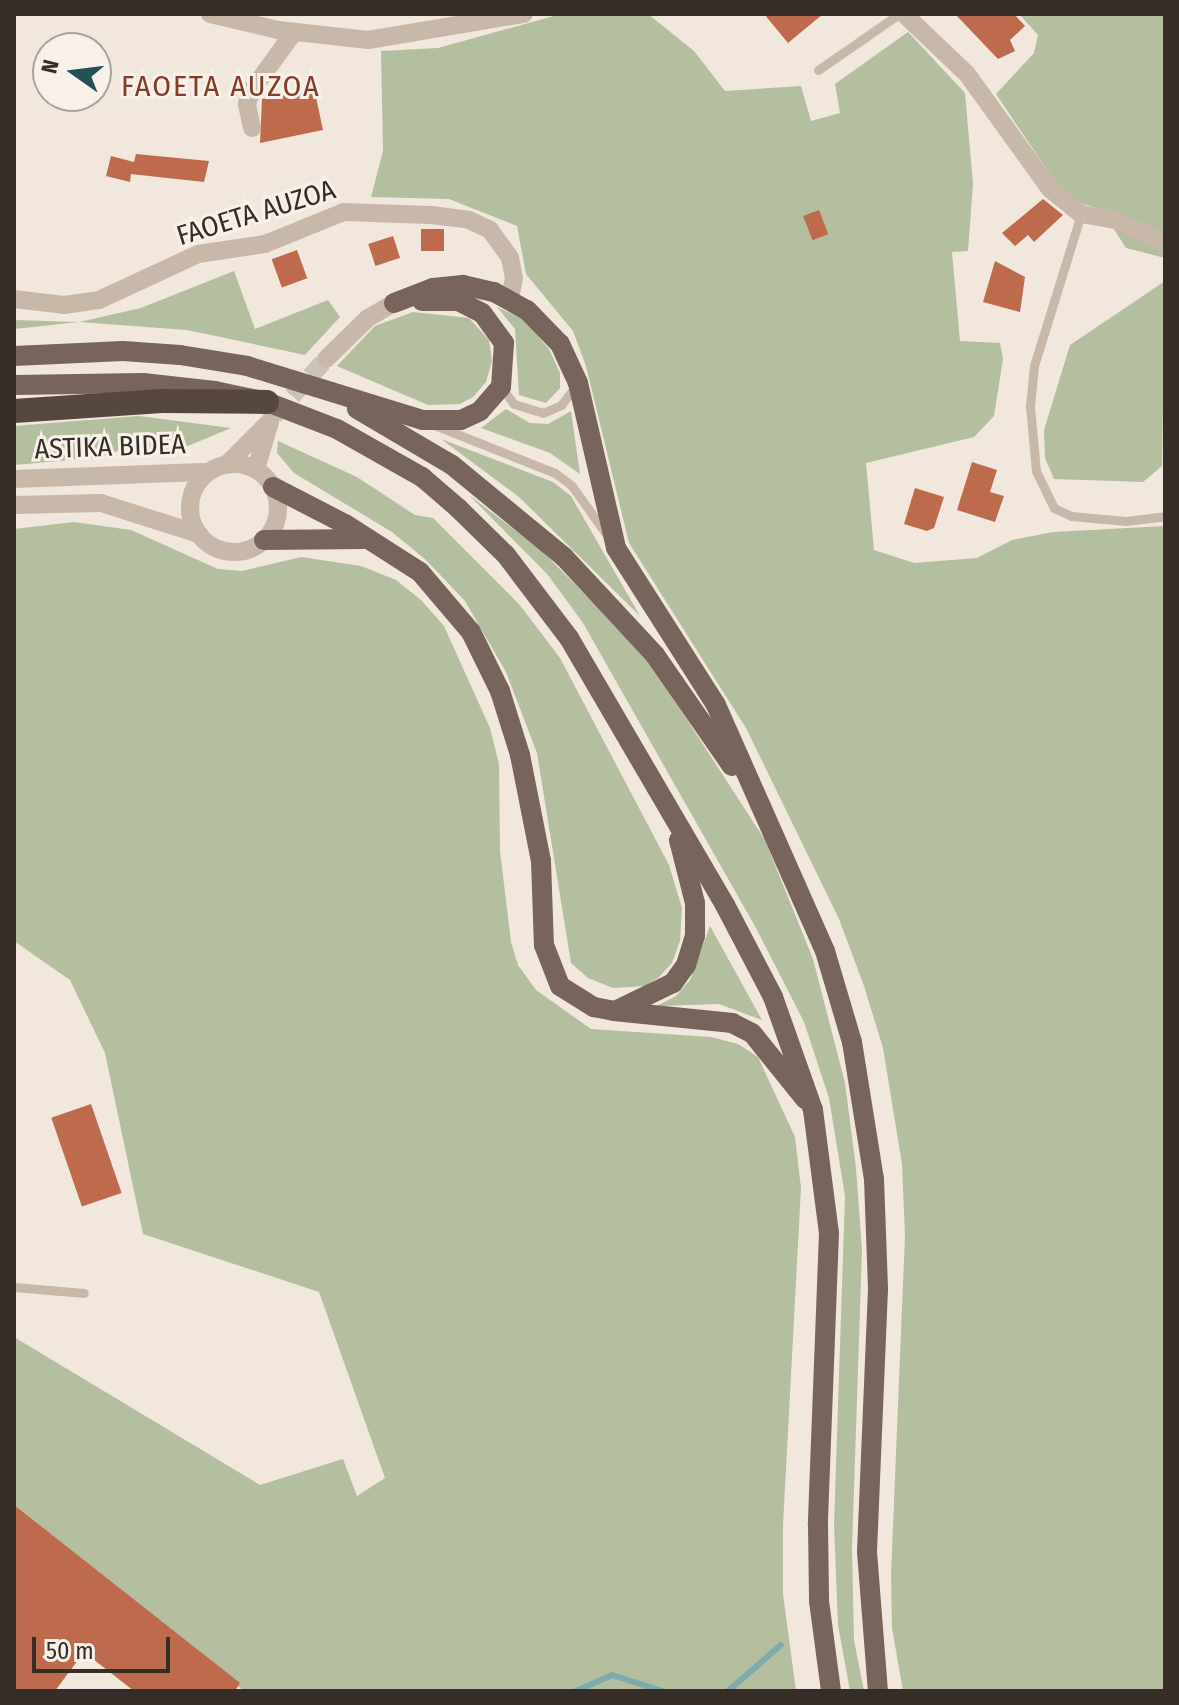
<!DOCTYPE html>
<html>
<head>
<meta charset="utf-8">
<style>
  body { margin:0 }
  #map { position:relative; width:1179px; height:1705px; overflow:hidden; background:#f1e7dd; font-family:"Fira Sans Condensed",sans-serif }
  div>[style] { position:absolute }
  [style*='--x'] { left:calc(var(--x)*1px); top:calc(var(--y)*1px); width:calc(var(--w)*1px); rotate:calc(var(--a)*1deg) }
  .green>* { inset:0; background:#b3bf9e }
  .stream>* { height:6px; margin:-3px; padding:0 3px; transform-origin:3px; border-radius:3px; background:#7daaac }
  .building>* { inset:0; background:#be6a4d; transform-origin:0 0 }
  .street-tunnel>* { height:18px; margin-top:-9px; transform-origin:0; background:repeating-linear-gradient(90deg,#ccc2b9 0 18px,transparent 0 27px) }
  .lane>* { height:9px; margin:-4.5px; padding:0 4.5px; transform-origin:4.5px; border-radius:4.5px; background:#c8b8a9 }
  .street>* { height:18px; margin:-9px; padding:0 9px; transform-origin:9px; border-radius:9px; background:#c8b8a9 }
  .street>.ring { margin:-9px; padding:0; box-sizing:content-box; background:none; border:18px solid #c8b8a9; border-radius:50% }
  .primary>* { height:20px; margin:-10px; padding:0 10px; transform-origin:10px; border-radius:10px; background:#77645b }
  .highway>* { height:24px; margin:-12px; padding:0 12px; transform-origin:12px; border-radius:12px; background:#564740 }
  span { translate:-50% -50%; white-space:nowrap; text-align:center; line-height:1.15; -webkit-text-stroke:6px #f8f1e9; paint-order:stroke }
  .street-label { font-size:28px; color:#362d29 }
  .neighbourhood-label { font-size:30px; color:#803d27; letter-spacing:2px }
  .frame { position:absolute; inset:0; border:16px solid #362d29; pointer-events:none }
  .north { position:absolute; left:32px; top:32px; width:80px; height:80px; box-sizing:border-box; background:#f8f1e9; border:2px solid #aaa39c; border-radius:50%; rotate:284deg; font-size:22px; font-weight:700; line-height:32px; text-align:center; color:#362d29 }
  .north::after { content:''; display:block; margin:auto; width:28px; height:36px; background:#215155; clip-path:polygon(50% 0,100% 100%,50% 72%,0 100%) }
  .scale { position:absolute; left:32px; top:1637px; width:138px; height:36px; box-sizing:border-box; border:4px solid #362d29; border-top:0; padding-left:10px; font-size:24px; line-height:28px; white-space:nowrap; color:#362d29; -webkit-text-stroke:6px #f8f1e9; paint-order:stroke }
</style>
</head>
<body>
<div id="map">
  <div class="green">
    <i style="clip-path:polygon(561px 14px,648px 14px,694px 51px,725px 91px,801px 86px,811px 121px,840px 113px,835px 84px,908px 32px,965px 93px,973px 184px,968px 251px,952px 252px,960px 341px,1000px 343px,1003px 359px,994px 416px,974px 437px,866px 463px,874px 550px,914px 563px,977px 558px,1012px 540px,1053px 532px,1165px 526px,1165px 1691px,903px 1691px,892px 1628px,891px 1575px,905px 1235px,902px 1164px,883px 1048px,864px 986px,839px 919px,746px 728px,629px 543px,586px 366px,573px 331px,526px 274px,517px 226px,449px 199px,371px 197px,383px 151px,381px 51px,438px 48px)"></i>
    <i style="clip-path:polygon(1019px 14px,1165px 14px,1165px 258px,1126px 248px,1101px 209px,1082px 204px,1056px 183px,996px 94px,1034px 53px,1038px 35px)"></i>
    <i style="clip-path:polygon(234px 271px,255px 329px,328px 300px,340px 317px,305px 355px,187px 330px,79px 322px,14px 329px,14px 320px,79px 322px,141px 308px)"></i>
    <i style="clip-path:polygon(1165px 281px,1162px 466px,1143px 482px,1054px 479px,1045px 458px,1044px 430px,1070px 345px)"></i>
    <i style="clip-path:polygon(497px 307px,525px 320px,549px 349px,560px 373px,560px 388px,546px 403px,519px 395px,515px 329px)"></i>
    <i style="clip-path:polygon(413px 312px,469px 318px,489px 340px,492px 361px,486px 382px,473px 397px,460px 404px,428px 405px,337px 366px,375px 326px)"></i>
    <i style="clip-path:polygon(506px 409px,530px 423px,548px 424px,571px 411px,580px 474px,550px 453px,481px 428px)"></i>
    <i style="clip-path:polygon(139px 416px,231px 428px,183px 448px,121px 450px,95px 458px,14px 465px,14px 426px)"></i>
    <i style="clip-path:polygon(441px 439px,553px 482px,571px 496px,640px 616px,519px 497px)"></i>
    <i style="clip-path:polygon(278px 441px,357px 477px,415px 515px,433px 518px,519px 604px,560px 658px,669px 865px,682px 908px,680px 941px,672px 963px,659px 977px,645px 986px,613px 988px,588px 978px,571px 963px,537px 753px,506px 672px,465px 601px,426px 560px,392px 532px,294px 473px,277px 453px)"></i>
    <i style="clip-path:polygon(469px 495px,541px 550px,645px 655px,765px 840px,813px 959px,845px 1083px,856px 1168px,862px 1250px,852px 1548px,854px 1640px,864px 1691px,850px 1691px,838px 1625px,834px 1525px,845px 1196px,829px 1098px,804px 1022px,756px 928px,583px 623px,548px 575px)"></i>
    <i style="clip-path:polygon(74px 522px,131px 530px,218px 569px,242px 571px,301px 557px,361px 566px,396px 580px,421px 600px,444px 626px,490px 728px,499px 764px,500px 851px,511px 942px,518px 965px,536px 990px,591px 1029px,711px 1037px,738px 1044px,758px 1057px,795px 1137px,801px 1188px,783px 1525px,783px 1594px,796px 1691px,244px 1691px,14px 1506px,14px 1337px,260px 1485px,343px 1459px,357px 1496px,385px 1478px,319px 1292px,143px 1234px,105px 1053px,70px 980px,14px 941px,14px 529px)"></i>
    <i style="clip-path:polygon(710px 926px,762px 1020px,719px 1004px,657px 1006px,676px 996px,690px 980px)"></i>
  </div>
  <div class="stream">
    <i style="--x:576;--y:1691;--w:39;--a:-24"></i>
    <i style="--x:612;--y:1675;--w:52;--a:17.7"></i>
    <i style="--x:728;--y:1691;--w:70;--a:-41"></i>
  </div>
  <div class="building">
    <i style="clip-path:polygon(764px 14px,823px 14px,788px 43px)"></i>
    <i style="clip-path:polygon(955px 14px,1014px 14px,1025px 26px,1010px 40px,1015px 51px,998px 59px)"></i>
    <i style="clip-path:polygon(314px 88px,323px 130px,260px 143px,262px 99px)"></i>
    <i style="clip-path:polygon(136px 154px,209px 161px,204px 182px,131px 174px,130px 182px,106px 176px,111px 156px,134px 162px)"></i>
    <i style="clip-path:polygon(1043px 199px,1063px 215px,1034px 242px,1028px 235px,1015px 246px,1002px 233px)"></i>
    <i style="left:819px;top:210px;width:26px;height:17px;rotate:69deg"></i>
    <i style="left:421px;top:229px;width:23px;height:22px"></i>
    <i style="left:393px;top:236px;width:23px;height:26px;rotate:72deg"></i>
    <i style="left:297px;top:250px;width:30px;height:27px;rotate:70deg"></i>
    <i style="clip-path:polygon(995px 261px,1025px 277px,1020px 312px,983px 302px)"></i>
    <i style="clip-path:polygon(972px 462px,997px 470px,990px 492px,1004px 496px,995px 522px,957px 510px)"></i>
    <i style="clip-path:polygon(915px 488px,944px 497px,934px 528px,927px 531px,904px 524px)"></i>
    <i style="left:91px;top:1104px;width:94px;height:42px;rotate:71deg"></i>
    <i style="clip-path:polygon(14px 1505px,240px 1683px,235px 1691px,134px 1691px,84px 1652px,55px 1691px,14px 1691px)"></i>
  </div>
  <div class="street-tunnel">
    <i style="--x:274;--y:416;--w:77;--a:-47.6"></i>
  </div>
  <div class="lane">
    <i style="--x:818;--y:70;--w:98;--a:-34.7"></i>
    <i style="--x:1081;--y:214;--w:159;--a:107.2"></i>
    <i style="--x:1034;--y:366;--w:40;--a:95.7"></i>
    <i style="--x:1030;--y:406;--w:65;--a:84.7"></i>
    <i style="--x:1036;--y:471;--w:41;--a:64.1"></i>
    <i style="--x:1054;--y:508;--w:19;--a:25"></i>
    <i style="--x:1071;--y:516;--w:55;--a:5.2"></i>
    <i style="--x:1126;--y:521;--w:39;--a:-7"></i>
    <i style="--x:501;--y:387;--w:21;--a:53"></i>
    <i style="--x:514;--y:404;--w:30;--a:17"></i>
    <i style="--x:543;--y:413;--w:20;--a:-24"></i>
    <i style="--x:561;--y:405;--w:24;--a:-52"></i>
    <i style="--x:437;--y:426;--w:127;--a:21.7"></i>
    <i style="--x:555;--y:473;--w:21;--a:37"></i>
    <i style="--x:572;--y:486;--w:60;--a:54.5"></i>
    <i style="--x:14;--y:1287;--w:70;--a:4.9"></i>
  </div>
  <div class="street">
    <i style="--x:210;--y:14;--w:70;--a:13.2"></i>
    <i style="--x:278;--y:30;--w:91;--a:6.3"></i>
    <i style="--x:368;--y:40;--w:158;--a:-9.5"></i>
    <i style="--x:904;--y:14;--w:87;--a:43.6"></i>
    <i style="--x:967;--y:74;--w:142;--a:54.2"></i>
    <i style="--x:1050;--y:189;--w:40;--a:39"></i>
    <i style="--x:1081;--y:214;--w:36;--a:10"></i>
    <i style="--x:1116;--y:220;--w:55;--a:26.1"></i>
    <i style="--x:252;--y:128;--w:25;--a:-102"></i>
    <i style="--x:247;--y:104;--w:15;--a:-70"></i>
    <i style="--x:252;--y:90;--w:72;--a:-54.1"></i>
    <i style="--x:14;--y:299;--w:50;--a:6.8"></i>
    <i style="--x:64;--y:305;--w:35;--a:-8"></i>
    <i style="--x:99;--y:300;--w:109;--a:-24.9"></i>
    <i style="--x:198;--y:254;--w:68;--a:-8.5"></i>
    <i style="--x:265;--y:244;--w:85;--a:-22.1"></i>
    <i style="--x:344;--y:212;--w:87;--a:2"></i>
    <i style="--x:431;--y:215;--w:38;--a:7"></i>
    <i style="--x:469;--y:220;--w:23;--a:25"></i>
    <i style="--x:490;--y:230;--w:34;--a:54"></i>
    <i style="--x:510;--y:258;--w:20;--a:79"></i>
    <i style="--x:514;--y:278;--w:21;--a:101"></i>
    <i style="--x:326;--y:359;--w:59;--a:-44.3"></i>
    <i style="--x:368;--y:318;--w:30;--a:-30"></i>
    <i style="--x:227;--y:464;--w:61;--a:-45"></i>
    <i class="ring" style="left:190px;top:464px;width:70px;height:70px"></i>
    <i style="--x:256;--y:469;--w:49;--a:-73.4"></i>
    <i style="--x:14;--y:479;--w:195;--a:-2.1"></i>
    <i style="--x:14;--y:505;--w:87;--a:-1.3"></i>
    <i style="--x:101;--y:503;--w:103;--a:17.6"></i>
  </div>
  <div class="primary">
    <i style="--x:394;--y:303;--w:42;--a:-21"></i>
    <i style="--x:433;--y:288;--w:30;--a:-6"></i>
    <i style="--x:463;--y:285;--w:32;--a:13"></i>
    <i style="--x:494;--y:292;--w:38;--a:29"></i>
    <i style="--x:527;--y:310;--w:47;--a:45.9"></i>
    <i style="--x:560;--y:344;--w:43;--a:65.2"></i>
    <i style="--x:578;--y:383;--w:169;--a:77"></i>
    <i style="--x:616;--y:548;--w:186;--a:57.5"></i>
    <i style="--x:716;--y:705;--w:269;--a:66.1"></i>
    <i style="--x:825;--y:951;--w:95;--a:73.5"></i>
    <i style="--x:852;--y:1042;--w:139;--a:80.9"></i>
    <i style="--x:874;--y:1179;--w:110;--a:87.9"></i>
    <i style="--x:878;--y:1289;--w:263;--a:92.4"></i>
    <i style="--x:867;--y:1552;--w:139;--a:85.5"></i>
    <i style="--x:14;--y:356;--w:109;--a:-2.6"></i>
    <i style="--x:123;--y:351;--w:57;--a:4"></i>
    <i style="--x:180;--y:355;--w:68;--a:9.3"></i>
    <i style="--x:247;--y:366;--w:183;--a:17.1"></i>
    <i style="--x:422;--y:420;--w:39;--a:0"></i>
    <i style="--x:461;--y:420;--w:21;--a:-25"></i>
    <i style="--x:480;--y:411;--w:32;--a:-49"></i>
    <i style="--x:501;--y:387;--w:44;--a:-86.1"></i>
    <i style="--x:504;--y:343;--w:37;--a:-126"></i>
    <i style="--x:482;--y:313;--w:27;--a:-153"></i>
    <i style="--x:458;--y:301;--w:36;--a:180"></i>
    <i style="--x:14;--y:385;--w:129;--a:-0.9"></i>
    <i style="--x:143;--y:383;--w:72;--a:6.3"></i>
    <i style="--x:215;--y:391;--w:53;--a:11.9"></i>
    <i style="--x:267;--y:402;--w:75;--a:21.1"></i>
    <i style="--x:337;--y:429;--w:98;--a:29.5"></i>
    <i style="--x:422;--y:477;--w:48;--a:40.7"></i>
    <i style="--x:458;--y:508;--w:67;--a:44.4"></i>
    <i style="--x:506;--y:555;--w:104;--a:52.8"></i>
    <i style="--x:569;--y:638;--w:309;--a:59.7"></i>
    <i style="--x:725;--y:905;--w:104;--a:62.4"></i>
    <i style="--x:773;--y:997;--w:120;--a:70.5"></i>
    <i style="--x:813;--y:1110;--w:124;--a:82.6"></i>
    <i style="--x:829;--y:1233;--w:292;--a:92.2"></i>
    <i style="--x:818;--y:1525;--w:76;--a:89.2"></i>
    <i style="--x:819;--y:1601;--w:91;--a:82.4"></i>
    <i style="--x:357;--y:409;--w:110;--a:30.5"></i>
    <i style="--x:452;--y:465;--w:145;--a:39.4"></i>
    <i style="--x:564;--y:557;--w:134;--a:47.1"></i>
    <i style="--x:655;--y:655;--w:135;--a:55.3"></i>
    <i style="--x:273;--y:487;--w:81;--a:27.2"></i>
    <i style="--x:345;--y:524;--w:89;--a:32.6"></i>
    <i style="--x:420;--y:572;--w:79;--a:49.6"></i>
    <i style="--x:471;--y:632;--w:66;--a:63.8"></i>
    <i style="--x:500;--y:691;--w:67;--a:72.6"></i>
    <i style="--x:520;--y:755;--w:108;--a:78.8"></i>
    <i style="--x:541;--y:861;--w:84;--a:88"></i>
    <i style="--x:544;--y:945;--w:44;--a:68.7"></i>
    <i style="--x:560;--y:986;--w:40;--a:32"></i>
    <i style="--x:594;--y:1007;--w:20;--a:11"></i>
    <i style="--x:614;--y:1011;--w:119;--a:5.8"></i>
    <i style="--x:732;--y:1023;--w:22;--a:27"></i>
    <i style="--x:752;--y:1033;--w:85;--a:51.2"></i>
    <i style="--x:264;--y:540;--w:99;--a:-0.6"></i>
    <i style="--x:617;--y:1010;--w:62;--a:-25.7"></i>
    <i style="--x:673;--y:983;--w:22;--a:-54"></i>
    <i style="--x:686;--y:965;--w:30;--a:-73"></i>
    <i style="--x:695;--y:936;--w:33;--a:-90"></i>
    <i style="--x:695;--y:903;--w:65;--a:-104.3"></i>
  </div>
  <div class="highway">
    <i style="--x:14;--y:411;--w:148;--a:-3.9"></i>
    <i style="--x:162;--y:401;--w:105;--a:0.5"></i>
  </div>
  <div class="street-label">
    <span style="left:256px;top:213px;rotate:-17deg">FAOETA AUZOA</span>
    <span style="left:110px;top:447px;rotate:-2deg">ASTIKA BIDEA</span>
  </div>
  <div class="neighbourhood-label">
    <span style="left:221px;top:86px">FAOETA AUZOA</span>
  </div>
  <div class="frame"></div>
  <div class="north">N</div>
  <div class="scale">50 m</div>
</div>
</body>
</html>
